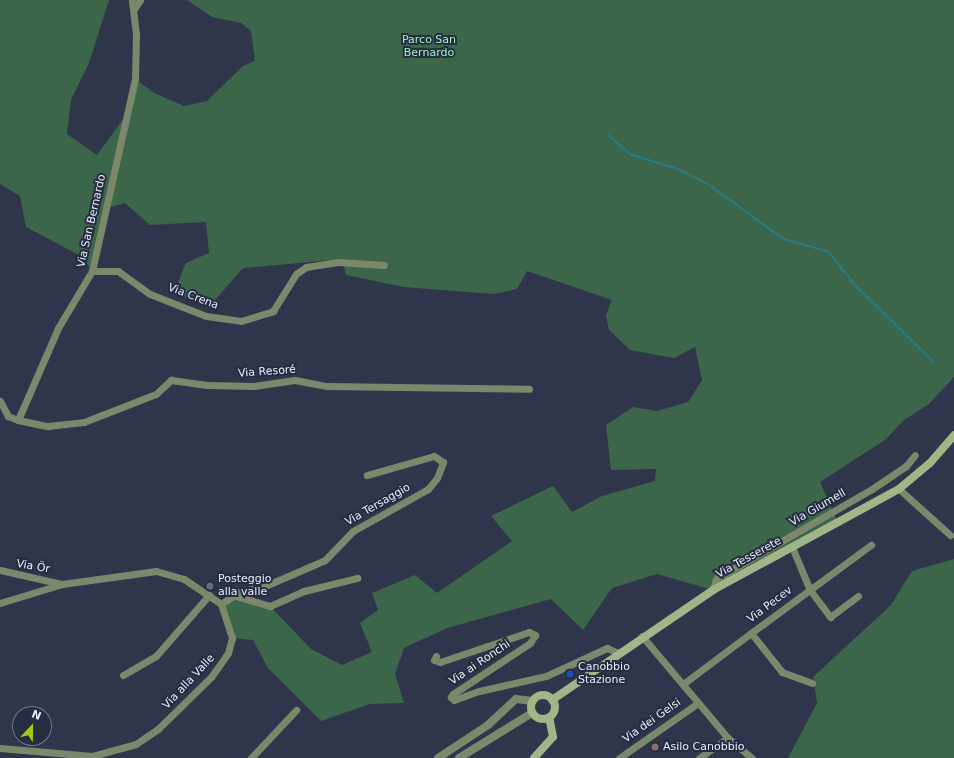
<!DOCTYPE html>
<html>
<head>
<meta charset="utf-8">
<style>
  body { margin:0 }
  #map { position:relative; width:954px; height:758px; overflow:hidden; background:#2f364b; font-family:"DejaVu Sans",sans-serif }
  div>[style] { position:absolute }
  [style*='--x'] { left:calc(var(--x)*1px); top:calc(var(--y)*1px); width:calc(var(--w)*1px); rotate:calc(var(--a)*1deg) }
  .green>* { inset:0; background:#3c664a }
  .stream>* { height:2px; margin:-1px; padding:0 1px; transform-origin:1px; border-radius:1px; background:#277c85 }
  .minor>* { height:7px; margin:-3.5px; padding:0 3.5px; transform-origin:3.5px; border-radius:3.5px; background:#7b886b }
  .tertiary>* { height:8px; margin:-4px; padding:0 4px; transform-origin:4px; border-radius:4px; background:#7b886b }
  .secondary>* { height:8px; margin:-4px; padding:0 4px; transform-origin:4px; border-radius:4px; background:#a1b688 }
  .secondary>.ring { margin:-4px; padding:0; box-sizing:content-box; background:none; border:8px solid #a1b688; border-radius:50% }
  .dots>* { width:11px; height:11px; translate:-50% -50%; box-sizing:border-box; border:2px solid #262c41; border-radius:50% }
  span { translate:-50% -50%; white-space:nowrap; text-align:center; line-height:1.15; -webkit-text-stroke:4px #262c41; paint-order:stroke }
  .park-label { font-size:11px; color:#96f8b7 }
  .street-label { font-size:11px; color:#e7ecfa }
  .poi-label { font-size:11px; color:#e7ecfa }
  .left { translate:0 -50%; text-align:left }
  .north { position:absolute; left:12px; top:706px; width:40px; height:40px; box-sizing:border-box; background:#262c41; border:1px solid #73798b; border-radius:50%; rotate:22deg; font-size:11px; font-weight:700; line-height:16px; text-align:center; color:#e7ecfa }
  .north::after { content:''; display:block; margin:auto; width:14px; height:18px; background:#abc615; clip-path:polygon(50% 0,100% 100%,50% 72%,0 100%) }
</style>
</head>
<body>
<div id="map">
  <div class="green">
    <i style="clip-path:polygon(0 0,109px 0,89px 63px,71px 100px,67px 134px,97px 155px,129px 111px,135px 79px,154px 93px,184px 106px,207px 101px,243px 66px,255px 61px,251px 31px,241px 23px,212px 17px,187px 0,954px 0,954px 377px,929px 404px,904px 420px,885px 440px,820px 482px,838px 523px,713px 590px,657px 574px,612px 588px,583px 630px,551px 599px,447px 628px,404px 648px,395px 674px,404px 703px,370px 704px,321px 721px,268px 668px,253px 640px,232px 638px,221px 604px,232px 595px,270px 606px,311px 649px,342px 665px,372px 652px,360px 623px,378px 610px,372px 593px,415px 575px,437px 593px,512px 541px,491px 516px,553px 486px,572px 512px,602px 496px,655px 481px,656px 469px,611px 470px,606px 425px,633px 407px,657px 411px,688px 402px,702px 380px,695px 347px,674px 358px,630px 350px,609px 330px,606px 315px,612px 300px,527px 271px,517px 289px,494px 294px,404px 287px,346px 275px,342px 259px,255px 267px,243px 268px,209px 307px,174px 292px,186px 263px,209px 253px,206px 222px,150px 225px,125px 203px,107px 208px,92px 271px,81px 256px,26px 227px,20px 196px,0 184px)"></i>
    <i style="clip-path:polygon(954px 559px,954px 758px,788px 758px,817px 703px,813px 677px,891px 605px,912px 571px)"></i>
  </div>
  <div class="stream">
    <i style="--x:608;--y:135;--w:29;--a:41"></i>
    <i style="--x:630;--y:154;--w:52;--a:17.7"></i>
    <i style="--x:680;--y:170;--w:33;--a:27"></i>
    <i style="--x:709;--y:185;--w:92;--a:35.8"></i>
    <i style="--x:784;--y:239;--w:47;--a:16.1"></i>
    <i style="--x:829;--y:252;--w:39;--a:52"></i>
    <i style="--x:853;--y:283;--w:113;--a:44.3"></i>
  </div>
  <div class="minor">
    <i style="--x:134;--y:9;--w:11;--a:-56"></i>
    <i style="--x:92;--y:271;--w:26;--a:0"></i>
    <i style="--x:118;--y:271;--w:39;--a:36"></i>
    <i style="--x:150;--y:294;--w:60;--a:21.4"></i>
    <i style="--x:206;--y:316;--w:35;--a:8"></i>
    <i style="--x:241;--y:321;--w:34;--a:-17"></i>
    <i style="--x:273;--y:311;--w:44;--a:-58.1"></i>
    <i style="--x:296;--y:274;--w:12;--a:-35"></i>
    <i style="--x:306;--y:267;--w:32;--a:-9"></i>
    <i style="--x:338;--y:262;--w:46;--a:3.7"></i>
    <i style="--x:0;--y:401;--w:17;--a:62"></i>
    <i style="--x:8;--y:416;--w:11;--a:22"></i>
    <i style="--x:18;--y:420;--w:100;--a:-66.5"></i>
    <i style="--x:58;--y:328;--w:66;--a:-59.2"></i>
    <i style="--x:92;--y:271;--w:197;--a:-77.4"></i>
    <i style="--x:135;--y:79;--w:45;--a:-88.7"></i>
    <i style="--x:136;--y:34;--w:34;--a:-97"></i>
    <i style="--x:18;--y:420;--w:30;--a:12"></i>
    <i style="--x:47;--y:426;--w:37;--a:-6"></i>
    <i style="--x:84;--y:422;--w:77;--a:-21.3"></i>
    <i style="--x:156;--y:394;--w:21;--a:-43"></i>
    <i style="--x:171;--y:380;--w:36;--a:8"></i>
    <i style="--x:207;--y:385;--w:47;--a:1.2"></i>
    <i style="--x:254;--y:386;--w:41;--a:-8.3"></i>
    <i style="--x:295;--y:380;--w:32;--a:11"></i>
    <i style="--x:326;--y:386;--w:203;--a:0.8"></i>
    <i style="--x:899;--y:489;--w:69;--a:42"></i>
    <i style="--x:792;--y:547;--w:47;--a:67.3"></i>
    <i style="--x:810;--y:590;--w:34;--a:53"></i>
    <i style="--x:830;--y:617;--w:35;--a:-37"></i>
    <i style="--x:0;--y:570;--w:64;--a:12.7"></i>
    <i style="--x:713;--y:590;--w:11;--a:-75"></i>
    <i style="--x:716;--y:579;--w:180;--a:-30"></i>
    <i style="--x:872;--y:489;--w:41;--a:-34.1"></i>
    <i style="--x:906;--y:466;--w:14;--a:-51"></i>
    <i style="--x:232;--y:595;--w:40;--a:16"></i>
    <i style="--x:270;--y:606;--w:37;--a:-24"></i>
    <i style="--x:304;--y:591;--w:55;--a:-13.8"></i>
    <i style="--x:0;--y:603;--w:65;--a:-17"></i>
    <i style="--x:62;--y:584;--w:95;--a:-7.9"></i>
    <i style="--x:156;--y:571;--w:29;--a:16"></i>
    <i style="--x:184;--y:579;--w:45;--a:34"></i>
    <i style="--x:221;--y:604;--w:36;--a:72"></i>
    <i style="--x:232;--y:638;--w:16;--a:105"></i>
    <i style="--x:228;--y:653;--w:29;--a:125"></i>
    <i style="--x:211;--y:677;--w:74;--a:135.5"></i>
    <i style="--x:158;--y:729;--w:27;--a:146"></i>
    <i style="--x:136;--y:744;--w:46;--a:164.7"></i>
    <i style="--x:92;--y:756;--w:92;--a:-175"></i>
    <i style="--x:221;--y:604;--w:22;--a:-34"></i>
    <i style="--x:239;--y:592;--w:27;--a:-13"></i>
    <i style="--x:265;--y:586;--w:65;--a:-23.4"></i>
    <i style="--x:325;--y:560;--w:40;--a:-46"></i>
    <i style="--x:353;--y:531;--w:86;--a:-29.2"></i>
    <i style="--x:428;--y:489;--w:14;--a:-51"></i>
    <i style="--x:437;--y:478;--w:17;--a:-69"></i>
    <i style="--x:443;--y:462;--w:11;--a:-146"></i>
    <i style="--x:434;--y:456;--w:70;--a:164.2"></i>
    <i style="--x:642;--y:636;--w:133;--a:49.9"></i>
    <i style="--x:728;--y:738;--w:31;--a:40"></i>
    <i style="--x:436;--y:656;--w:4;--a:117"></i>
    <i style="--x:434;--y:660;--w:6;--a:18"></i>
    <i style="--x:440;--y:662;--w:94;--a:-18.6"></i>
    <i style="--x:529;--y:632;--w:7;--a:27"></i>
    <i style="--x:535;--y:635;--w:9;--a:122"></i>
    <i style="--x:530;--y:643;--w:92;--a:146.5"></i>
    <i style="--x:453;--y:694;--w:4;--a:124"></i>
    <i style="--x:451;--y:697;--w:4;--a:45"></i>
    <i style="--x:454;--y:700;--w:27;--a:-20"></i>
    <i style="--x:479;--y:691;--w:69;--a:-12.6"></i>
    <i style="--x:546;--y:676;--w:67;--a:-24.7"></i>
    <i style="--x:607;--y:648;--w:12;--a:24"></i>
    <i style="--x:123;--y:675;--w:38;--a:-30"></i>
    <i style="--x:156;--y:656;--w:81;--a:-49"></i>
    <i style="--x:812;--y:683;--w:32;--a:-160"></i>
    <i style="--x:782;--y:672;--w:50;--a:-128.5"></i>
    <i style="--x:751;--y:633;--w:149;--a:-36.3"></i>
    <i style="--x:683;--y:684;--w:85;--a:-36.9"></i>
    <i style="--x:251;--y:758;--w:66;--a:-46.8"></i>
    <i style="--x:619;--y:758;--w:96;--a:-34.8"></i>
    <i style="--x:699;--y:758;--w:35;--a:-35"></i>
  </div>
  <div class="tertiary">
    <i style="--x:438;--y:758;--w:60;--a:-33.4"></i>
    <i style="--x:488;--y:725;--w:38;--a:-43"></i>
    <i style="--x:516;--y:699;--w:17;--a:7"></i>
    <i style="--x:459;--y:758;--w:86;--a:-31.7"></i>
  </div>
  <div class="secondary">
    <i class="ring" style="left:531px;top:695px;width:16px;height:16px"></i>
    <i style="--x:552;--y:700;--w:195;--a:-34.3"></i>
    <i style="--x:713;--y:590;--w:212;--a:-28.5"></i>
    <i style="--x:899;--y:489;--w:40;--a:-40"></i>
    <i style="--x:930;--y:463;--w:37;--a:-49"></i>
    <i style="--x:534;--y:758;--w:28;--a:-48"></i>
    <i style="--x:553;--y:737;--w:20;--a:-101"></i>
  </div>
  <div class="dots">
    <i style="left:210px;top:586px;background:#5c6f8a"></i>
    <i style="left:570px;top:674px;background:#1a4fb4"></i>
    <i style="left:655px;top:747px;background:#8d6e63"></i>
  </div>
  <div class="park-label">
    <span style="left:429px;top:47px">Parco San<br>Bernardo</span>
  </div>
  <div class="street-label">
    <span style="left:92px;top:221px;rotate:-77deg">Via San Bernardo</span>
    <span style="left:193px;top:297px;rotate:21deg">Via Crena</span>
    <span style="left:267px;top:372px;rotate:-4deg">Via Resoré</span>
    <span style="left:378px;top:505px;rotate:-30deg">Via Tersaggio</span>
    <span style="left:818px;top:508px;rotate:-30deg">Via Giumell</span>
    <span style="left:749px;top:558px;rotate:-29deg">Via Tesserete</span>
    <span style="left:33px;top:567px;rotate:10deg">Via Ör</span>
    <span style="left:770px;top:605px;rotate:-37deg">Via Pecev</span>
    <span style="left:480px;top:663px;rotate:-34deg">Via ai Ronchi</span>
    <span style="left:189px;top:682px;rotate:-47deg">Via alla Valle</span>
    <span style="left:652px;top:721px;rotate:-35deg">Via dei Gelsi</span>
  </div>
  <div class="poi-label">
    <span class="left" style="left:218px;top:586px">Posteggio<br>alla valle</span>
    <span class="left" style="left:578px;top:674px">Canobbio<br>Stazione</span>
    <span class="left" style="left:663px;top:747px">Asilo Canobbio</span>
  </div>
  <div class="north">N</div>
</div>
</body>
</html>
